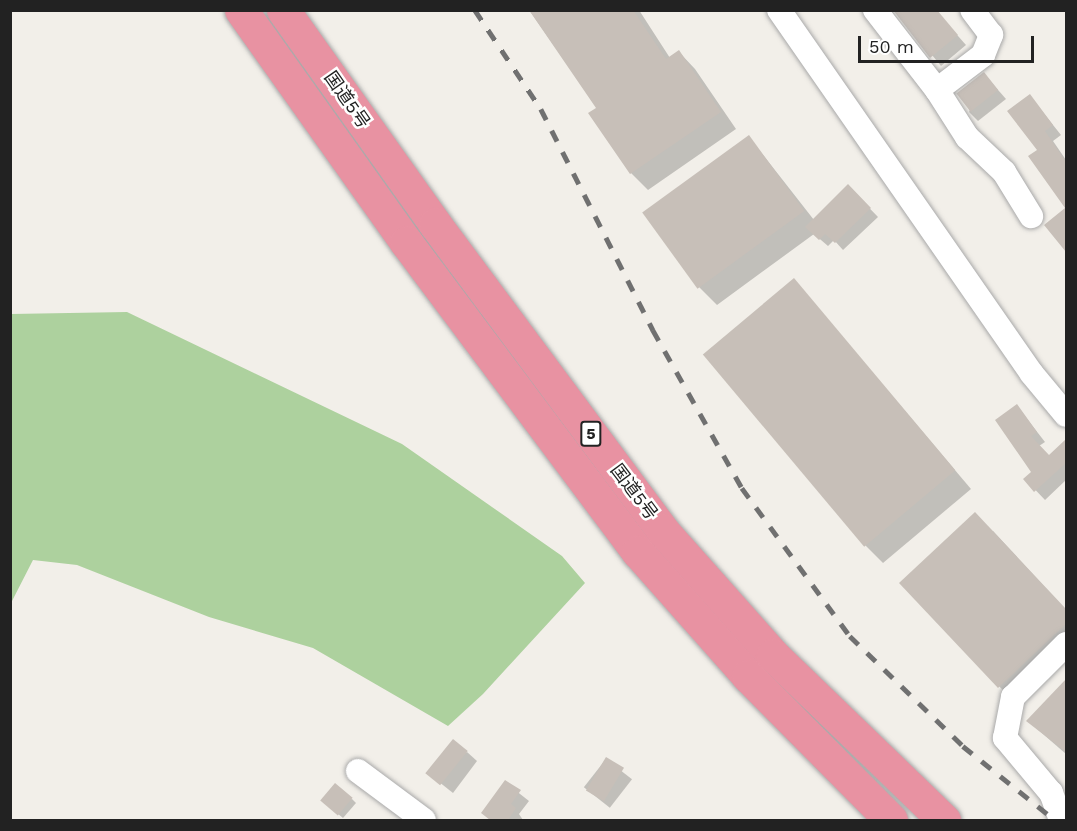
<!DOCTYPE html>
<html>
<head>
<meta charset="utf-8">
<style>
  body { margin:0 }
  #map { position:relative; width:1077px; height:831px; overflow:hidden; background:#f2efe9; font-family:"Work Sans","Noto Sans JP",sans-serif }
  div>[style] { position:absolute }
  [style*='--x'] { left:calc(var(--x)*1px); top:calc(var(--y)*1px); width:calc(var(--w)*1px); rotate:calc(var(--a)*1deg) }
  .forest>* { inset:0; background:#add19e }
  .shadow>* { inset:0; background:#0003; transform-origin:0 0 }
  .building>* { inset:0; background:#c7bfb8; transform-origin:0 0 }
  .roads { filter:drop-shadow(0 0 2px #a9a9a9) drop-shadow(0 0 2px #a9a9a9) }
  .minor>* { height:24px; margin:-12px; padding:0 12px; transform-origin:12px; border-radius:12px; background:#fff }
  .highway>* { height:33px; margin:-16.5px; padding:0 16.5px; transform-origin:16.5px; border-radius:16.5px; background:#e892a2 }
  .rail>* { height:4.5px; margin-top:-2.25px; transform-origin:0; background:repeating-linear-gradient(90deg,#707070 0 12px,transparent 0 24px) }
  span { translate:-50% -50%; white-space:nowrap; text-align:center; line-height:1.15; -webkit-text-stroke:5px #fff; paint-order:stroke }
  .shield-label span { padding:2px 4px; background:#fff; border:2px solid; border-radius:4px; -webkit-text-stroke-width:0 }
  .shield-label { font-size:16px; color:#222; font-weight:700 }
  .street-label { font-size:18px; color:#222 }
  .frame { position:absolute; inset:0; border:12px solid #222; pointer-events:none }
  .scale { position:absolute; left:858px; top:36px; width:176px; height:27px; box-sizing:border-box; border:3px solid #222; border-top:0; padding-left:8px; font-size:18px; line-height:21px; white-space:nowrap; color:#222; -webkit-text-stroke:4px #fff; paint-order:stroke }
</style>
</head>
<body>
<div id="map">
  <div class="forest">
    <i style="clip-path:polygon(127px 312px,402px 444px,562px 556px,585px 583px,483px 694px,448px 726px,313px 648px,209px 617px,77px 565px,33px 560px,11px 603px,11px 314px)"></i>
  </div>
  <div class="shadow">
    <i style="clip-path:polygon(529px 10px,639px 10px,670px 58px,679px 52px,695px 69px,736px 129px,648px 190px,631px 173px,598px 108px)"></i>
    <i style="clip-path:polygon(895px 10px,935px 10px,966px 45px,941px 66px)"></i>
    <i style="clip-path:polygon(984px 74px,1006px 99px,978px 121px,969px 112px)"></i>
    <i style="clip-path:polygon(1030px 96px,1061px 135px,1053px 141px,1066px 160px,1066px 208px,1030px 156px,1039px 150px)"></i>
    <i style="clip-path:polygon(749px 137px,814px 220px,848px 186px,878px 217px,843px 250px,834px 240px,828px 246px,814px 234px,717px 305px,699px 287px)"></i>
    <i style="clip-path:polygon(1066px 208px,1066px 249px,1046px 225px)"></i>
    <i style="clip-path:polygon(794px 280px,971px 489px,883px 563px,865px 545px)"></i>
    <i style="clip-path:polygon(1017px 406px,1045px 442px,1039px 446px,1049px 457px,1066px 441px,1066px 480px,1045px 500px,1025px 479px,1033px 472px)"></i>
    <i style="clip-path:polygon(993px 531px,1066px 610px,1066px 659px,1017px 705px,901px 583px)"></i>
    <i style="clip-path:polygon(1066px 682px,1066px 754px,1028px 721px)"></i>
    <i style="clip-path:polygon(467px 752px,477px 761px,453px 793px,429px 774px)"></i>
    <i style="left:606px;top:759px;width:33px;height:36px;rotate:38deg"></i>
    <i style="clip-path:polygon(505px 782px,529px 801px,519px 814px,523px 820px,491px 820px,483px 813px)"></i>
    <i style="clip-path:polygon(352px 799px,356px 803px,343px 818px,326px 804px)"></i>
  </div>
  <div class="building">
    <i style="clip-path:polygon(529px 10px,633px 10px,666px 59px,679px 50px,721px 112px,630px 174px,588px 113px,596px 108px)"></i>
    <i style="clip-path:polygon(893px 10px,937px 10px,958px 35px,930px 58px)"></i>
    <i style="left:984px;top:72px;width:23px;height:35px;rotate:52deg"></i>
    <i style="clip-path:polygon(1030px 94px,1053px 125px,1045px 131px,1066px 162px,1066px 252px,1044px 225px,1065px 208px,1028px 156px,1037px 150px,1007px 111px)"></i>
    <i style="left:749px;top:135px;width:94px;height:132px;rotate:54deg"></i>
    <i style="clip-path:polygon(848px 184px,871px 208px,835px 243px,825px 234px,819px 240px,805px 227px)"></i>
    <i style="left:794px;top:278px;width:251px;height:119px;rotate:50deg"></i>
    <i style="clip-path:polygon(1017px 404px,1037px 432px,1031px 436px,1049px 455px,1066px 439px,1066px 463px,1034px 492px,1023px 479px,1031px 472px,995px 420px)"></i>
    <i style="clip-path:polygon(975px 512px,1066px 609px,1066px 624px,998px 688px,899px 583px)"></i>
    <i style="clip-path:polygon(1066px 679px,1066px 752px,1026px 721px)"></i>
    <i style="left:453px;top:739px;width:19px;height:44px;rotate:39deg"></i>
    <i style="left:606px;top:757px;width:21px;height:39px;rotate:31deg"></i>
    <i style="clip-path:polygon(505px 780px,521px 790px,511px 804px,516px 808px,508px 820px,490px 820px,481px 813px)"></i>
    <i style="left:335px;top:783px;width:23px;height:23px;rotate:40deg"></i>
  </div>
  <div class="roads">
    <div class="minor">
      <i style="--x:779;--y:10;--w:443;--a:55.2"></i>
      <i style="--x:1032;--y:374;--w:53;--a:50.3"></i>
      <i style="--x:875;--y:10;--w:101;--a:52.2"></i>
      <i style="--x:937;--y:90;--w:56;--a:57.4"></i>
      <i style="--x:967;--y:137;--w:51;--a:43.4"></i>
      <i style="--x:1004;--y:172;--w:52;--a:58.5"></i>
      <i style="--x:937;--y:90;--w:58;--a:-37.3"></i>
      <i style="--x:983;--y:55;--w:22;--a:-68"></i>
      <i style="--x:991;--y:35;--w:31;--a:-127"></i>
      <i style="--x:358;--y:771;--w:82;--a:36.6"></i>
      <i style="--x:1061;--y:820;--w:29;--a:-110"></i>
      <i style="--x:1051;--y:793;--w:72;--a:-129.9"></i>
      <i style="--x:1005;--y:738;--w:42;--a:-79"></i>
      <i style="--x:1013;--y:697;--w:75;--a:-45"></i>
    </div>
    <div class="highway">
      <i style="--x:241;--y:10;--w:285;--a:54.6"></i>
      <i style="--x:406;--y:242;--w:387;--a:53.2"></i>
      <i style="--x:638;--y:552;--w:166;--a:48.4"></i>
      <i style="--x:748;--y:676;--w:203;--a:45.2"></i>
      <i style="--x:283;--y:10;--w:262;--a:54.6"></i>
      <i style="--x:435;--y:224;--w:381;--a:53.4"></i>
      <i style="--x:662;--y:530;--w:167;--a:48.4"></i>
      <i style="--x:773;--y:655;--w:238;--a:44"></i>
    </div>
  </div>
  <div class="rail">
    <i style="--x:475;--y:10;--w:119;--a:56.3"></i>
    <i style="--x:541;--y:109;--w:248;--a:63.1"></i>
    <i style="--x:653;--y:330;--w:181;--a:60.6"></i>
    <i style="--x:742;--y:488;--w:183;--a:53.9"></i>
    <i style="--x:850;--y:636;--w:158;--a:44.2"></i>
    <i style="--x:963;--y:746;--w:118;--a:38.8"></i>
  </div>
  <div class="shield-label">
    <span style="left:591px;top:434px">5</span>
  </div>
  <div class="street-label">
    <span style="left:347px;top:100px;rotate:55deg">国道5号</span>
    <span style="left:634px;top:492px;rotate:53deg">国道5号</span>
  </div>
  <div class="frame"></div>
  <div class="scale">50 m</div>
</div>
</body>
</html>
